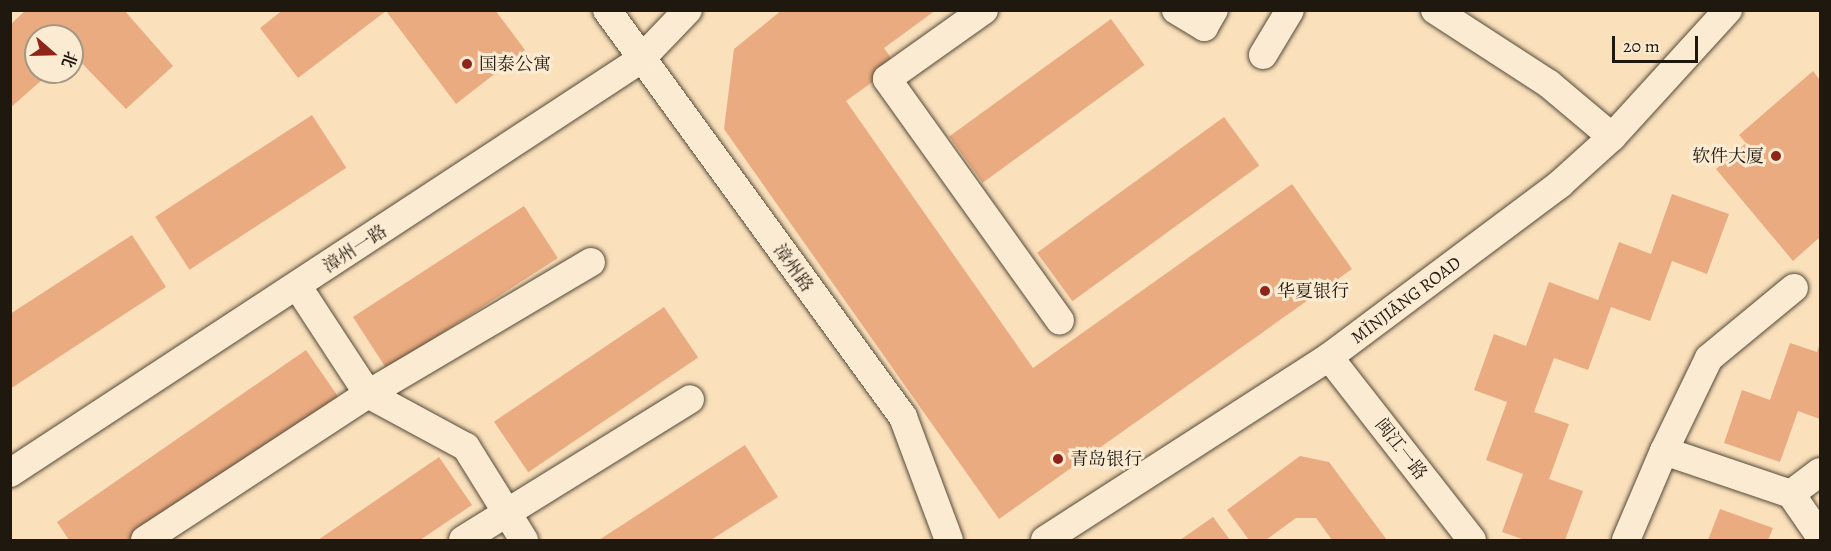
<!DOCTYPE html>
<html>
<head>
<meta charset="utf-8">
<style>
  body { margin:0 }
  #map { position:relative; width:1831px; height:551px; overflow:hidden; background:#fae0bb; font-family:Alegreya,"Noto Serif SC",serif }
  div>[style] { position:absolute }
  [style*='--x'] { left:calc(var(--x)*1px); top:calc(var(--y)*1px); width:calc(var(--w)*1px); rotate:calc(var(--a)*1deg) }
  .building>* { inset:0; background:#eaab81; transform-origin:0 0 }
  .roads { filter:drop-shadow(0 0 2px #564a39) drop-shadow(0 0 2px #564a39) }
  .minor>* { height:28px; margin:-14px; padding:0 14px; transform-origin:14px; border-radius:14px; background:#fcebd3 }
  .dots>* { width:16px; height:16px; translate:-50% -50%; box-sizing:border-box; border:3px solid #fcebd3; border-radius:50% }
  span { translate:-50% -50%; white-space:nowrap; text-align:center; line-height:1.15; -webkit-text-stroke:6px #fcebd3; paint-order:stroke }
  .poi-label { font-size:18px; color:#1f180e }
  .left { translate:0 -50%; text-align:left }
  .right { translate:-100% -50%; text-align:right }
  .street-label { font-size:18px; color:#1f180e }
  .frame { position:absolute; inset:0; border:12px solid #1f180e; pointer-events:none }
  .north { position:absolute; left:24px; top:24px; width:60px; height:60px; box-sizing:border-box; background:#fcebd3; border:2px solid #a49784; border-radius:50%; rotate:110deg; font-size:16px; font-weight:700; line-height:24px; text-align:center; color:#1f180e }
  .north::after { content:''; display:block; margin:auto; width:21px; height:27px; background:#8f2418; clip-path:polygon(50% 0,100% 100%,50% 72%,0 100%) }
  .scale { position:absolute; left:1612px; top:36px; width:86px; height:27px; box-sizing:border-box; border:3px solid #1f180e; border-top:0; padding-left:8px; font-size:18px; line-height:21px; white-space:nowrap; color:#1f180e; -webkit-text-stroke:4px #fcebd3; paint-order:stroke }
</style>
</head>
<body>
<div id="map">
  <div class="building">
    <i style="clip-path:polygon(26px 10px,124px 10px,173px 66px,126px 109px,72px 53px,72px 36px,36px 36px,36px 72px,51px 72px,10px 108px,10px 25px)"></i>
    <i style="clip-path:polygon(283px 10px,495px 10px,525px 50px,456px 104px,386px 11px,298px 78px,260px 28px)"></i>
    <i style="clip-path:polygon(782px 10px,936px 10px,884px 48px,896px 65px,846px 101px,1033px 368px,1292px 184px,1352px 269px,999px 519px,724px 129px,734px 49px)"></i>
    <i style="left:1111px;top:19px;width:57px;height:200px;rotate:54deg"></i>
    <i style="clip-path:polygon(1813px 71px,1820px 80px,1820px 237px,1793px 261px,1716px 169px,1746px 143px,1739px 135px)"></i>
    <i style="left:312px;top:115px;width:63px;height:187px;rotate:57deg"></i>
    <i style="left:1224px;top:117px;width:60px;height:231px;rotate:54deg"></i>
    <i style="clip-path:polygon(1672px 194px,1729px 214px,1707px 274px,1672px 261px,1650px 321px,1611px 307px,1588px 370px,1554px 358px,1534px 412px,1569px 424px,1549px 479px,1583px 491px,1565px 540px,1525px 540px,1502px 532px,1523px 474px,1486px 460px,1507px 402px,1474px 390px,1494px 334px,1526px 346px,1549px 282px,1598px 300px,1619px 242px,1651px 254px)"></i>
    <i style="left:524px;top:206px;width:62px;height:204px;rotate:57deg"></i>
    <i style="clip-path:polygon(132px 235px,166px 287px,10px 389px,10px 314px)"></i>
    <i style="left:664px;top:307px;width:61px;height:205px;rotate:56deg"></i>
    <i style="clip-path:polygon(1790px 343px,1817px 352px,1820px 343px,1820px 419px,1798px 411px,1780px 462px,1724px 443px,1742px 390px,1770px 400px)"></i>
    <i style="clip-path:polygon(306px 350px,339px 398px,133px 540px,69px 540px,57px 522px)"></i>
    <i style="clip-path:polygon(745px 445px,778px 497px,711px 540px,599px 540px)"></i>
    <i style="clip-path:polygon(1300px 456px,1329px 462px,1387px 540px,1332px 540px,1316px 518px,1296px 518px,1266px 540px,1249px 540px,1227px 510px)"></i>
    <i style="clip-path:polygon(439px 457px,472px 505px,420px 540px,318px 540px)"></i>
    <i style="clip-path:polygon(1720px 509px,1773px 528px,1768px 540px,1708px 540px)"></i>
    <i style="clip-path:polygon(1213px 517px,1230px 540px,1180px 540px)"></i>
  </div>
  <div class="roads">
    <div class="minor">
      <i style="--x:607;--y:10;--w:503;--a:53.97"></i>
      <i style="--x:903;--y:417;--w:131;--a:69.5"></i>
      <i style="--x:984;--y:10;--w:119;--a:144.6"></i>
      <i style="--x:887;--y:79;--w:297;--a:54.4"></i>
      <i style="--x:1176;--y:10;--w:33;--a:31"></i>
      <i style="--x:1204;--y:27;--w:20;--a:-60"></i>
      <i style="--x:1435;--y:10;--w:136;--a:33"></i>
      <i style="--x:1549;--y:84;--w:82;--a:40.1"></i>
      <i style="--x:1263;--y:55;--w:52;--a:-59"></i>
      <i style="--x:298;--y:287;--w:128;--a:56.8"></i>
      <i style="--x:368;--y:394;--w:111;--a:28.4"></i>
      <i style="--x:466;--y:447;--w:110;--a:58.1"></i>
      <i style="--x:1329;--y:357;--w:232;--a:52"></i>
      <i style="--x:1820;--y:472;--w:36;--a:143"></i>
      <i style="--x:1791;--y:494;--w:51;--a:55.4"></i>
      <i style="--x:10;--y:473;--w:753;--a:-33.25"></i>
      <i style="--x:640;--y:60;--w:69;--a:-46.2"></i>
      <i style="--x:1791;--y:494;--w:134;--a:-161.3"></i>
      <i style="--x:1664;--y:451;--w:103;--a:-64.2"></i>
      <i style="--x:1709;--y:358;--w:110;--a:-39.5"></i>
      <i style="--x:145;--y:540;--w:267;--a:-33.2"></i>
      <i style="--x:368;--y:394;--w:259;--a:-30.6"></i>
      <i style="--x:463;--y:540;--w:267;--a:-31.8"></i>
      <i style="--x:1045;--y:540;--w:338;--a:-32.8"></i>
      <i style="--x:1329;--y:357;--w:289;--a:-36.8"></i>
      <i style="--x:1560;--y:184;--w:70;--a:-42.1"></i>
      <i style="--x:1612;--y:137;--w:172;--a:-47.6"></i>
      <i style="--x:1626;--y:540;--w:97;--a:-66.9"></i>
    </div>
  </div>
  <div class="dots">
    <i style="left:467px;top:64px;background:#8f2418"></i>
    <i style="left:1776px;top:156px;background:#8f2418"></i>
    <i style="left:1265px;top:291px;background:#8f2418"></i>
    <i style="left:1058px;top:459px;background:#8f2418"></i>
  </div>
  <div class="poi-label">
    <span class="left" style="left:479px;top:64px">国泰公寓</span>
    <span class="right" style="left:1764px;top:156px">软件大厦</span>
    <span class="left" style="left:1277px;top:291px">华夏银行</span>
    <span class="left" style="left:1070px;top:459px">青岛银行</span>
  </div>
  <div class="street-label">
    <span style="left:355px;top:249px;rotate:-33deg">漳州一路</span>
    <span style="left:793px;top:268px;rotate:54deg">漳州路</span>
    <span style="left:1406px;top:300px;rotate:-37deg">MǏNJIĀNG ROAD</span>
    <span style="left:1401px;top:449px;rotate:52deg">闽江一路</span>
  </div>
  <div class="frame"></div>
  <div class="north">北</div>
  <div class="scale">20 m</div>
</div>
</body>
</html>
